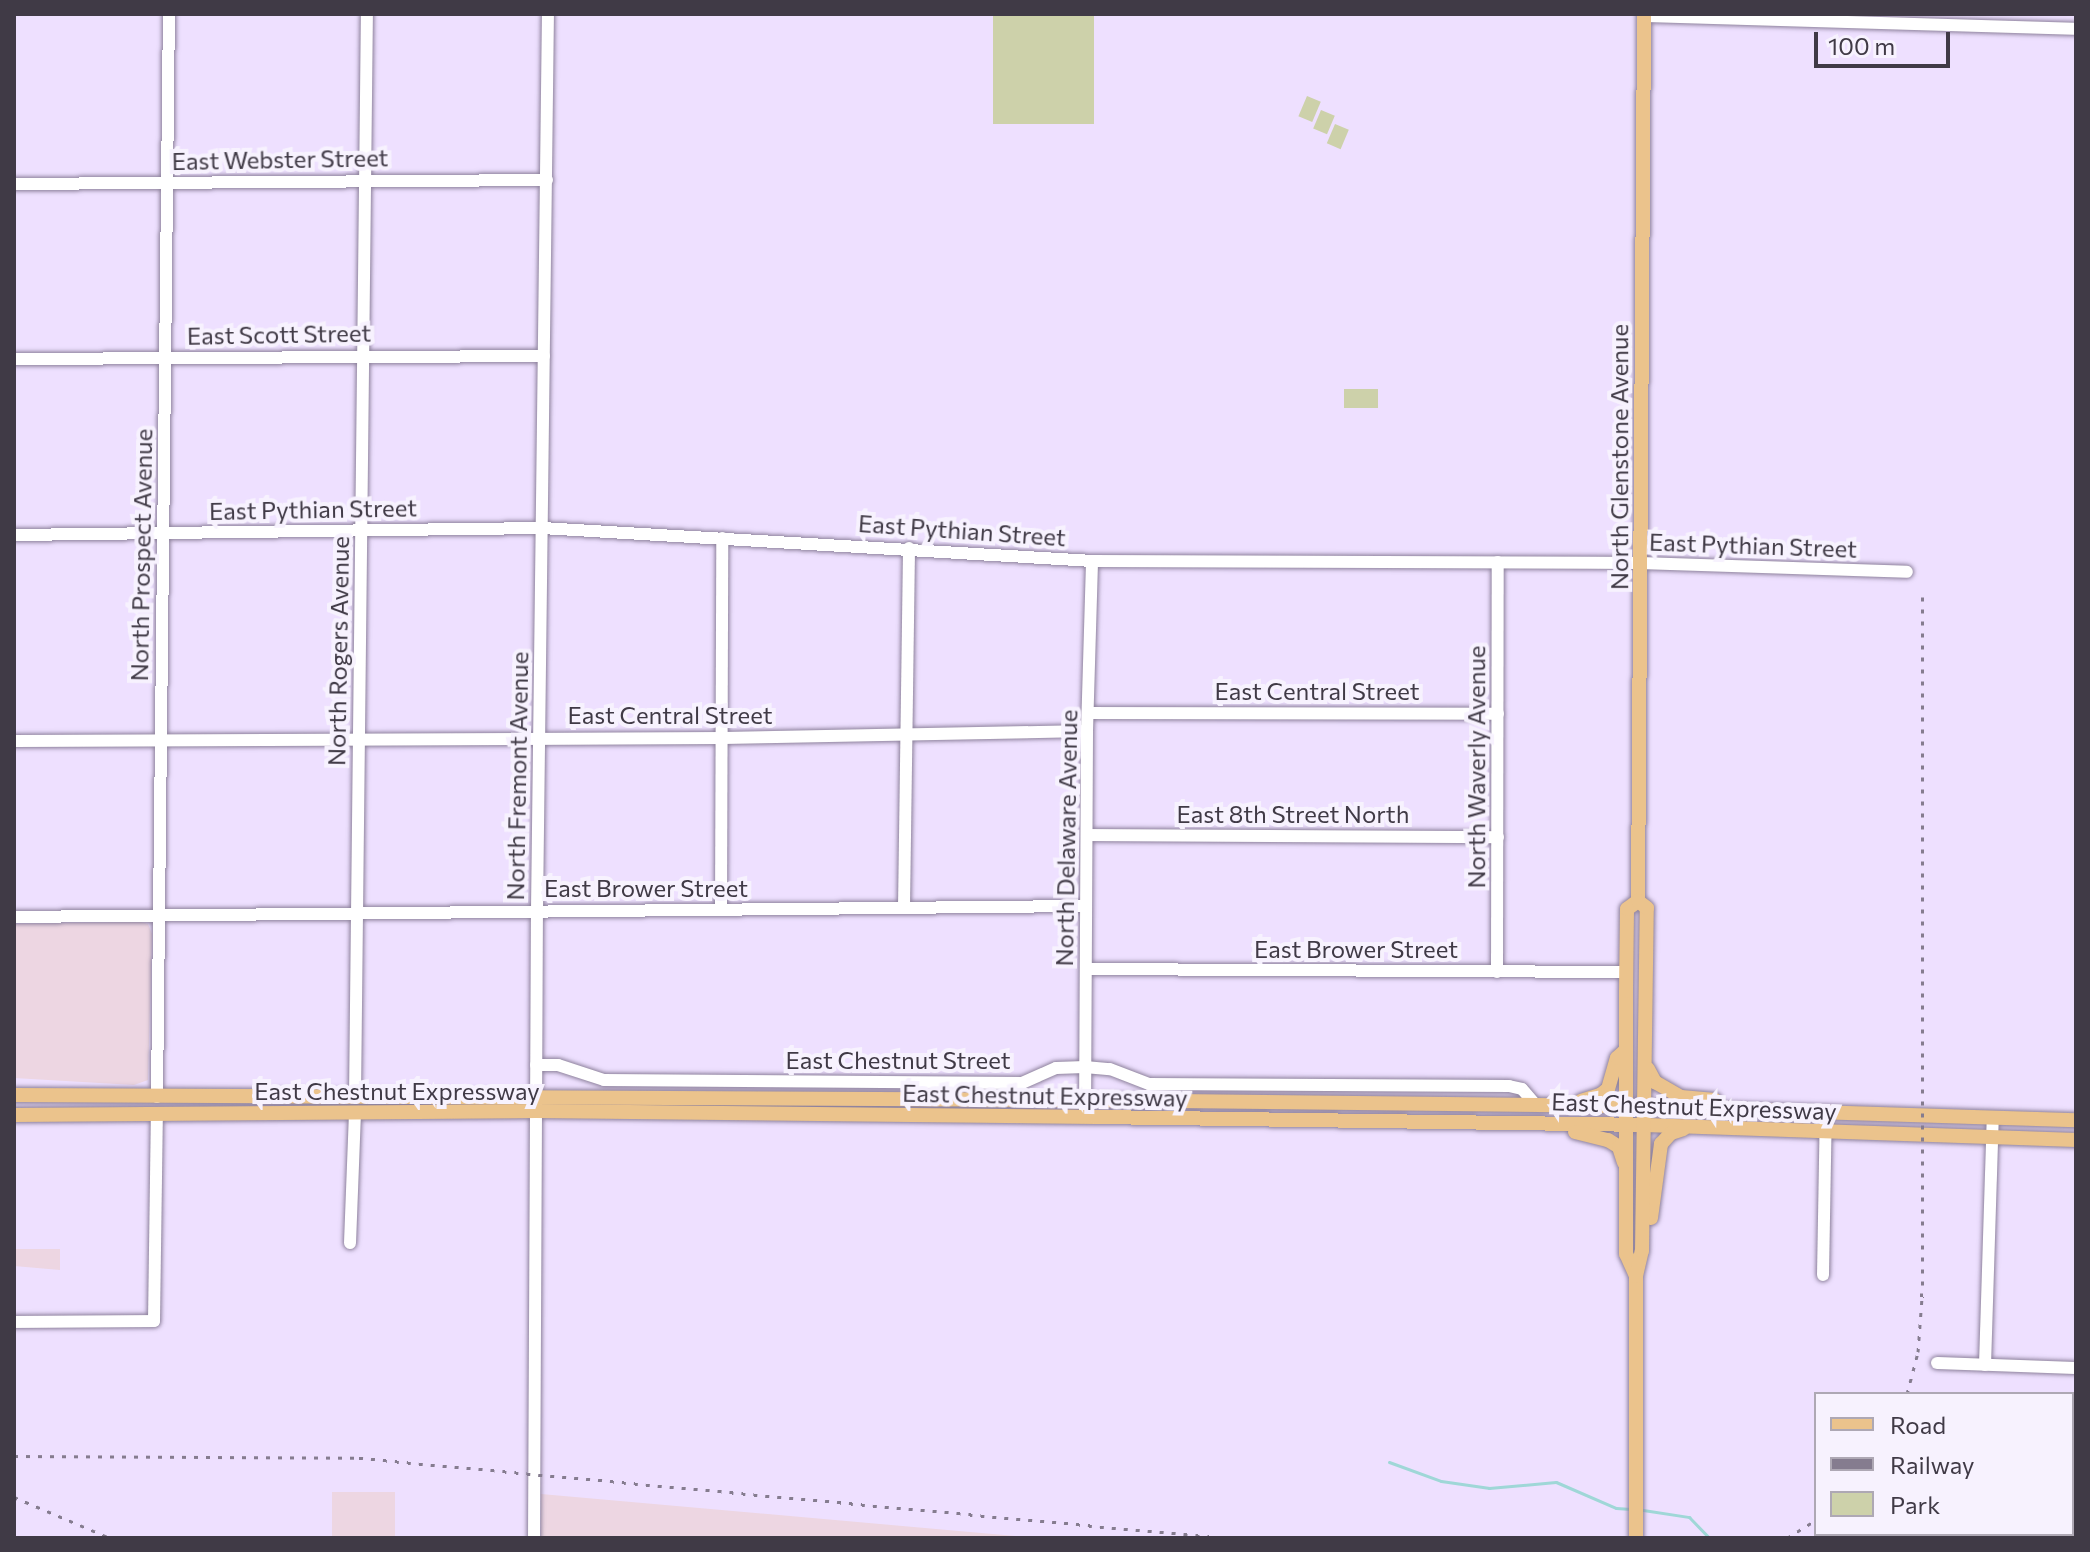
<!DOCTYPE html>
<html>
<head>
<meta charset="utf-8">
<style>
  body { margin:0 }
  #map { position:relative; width:2090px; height:1552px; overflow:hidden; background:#eee0ff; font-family:Commissioner,sans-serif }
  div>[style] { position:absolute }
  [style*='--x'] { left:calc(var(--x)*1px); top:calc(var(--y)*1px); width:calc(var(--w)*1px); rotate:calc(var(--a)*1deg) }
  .commercial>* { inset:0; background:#edd6e2; transform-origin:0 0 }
  .green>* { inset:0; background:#cdd1aa; transform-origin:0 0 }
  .stream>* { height:3px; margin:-1.5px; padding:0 1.5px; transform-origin:1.5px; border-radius:1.5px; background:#9fd7d7 }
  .roads { filter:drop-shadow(0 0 2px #8e829d) drop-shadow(0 0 2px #8e829d) }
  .minor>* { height:12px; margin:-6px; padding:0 6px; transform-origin:6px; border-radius:6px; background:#fff }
  .major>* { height:14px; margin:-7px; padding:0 7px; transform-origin:7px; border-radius:7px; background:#ebc38c }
  .rail>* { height:3px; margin-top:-1.5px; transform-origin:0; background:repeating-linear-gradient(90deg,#857c8f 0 4px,transparent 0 12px) }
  span { translate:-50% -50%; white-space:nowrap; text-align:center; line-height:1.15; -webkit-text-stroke:8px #f7f2fe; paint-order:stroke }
  .street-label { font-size:24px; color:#403a46 }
  .frame { position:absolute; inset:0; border:16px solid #403a46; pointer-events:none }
  .legend { position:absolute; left:1814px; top:1392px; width:260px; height:144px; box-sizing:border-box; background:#f7f2fe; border:2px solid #aea8b4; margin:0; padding:10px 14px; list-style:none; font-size:24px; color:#403a46 }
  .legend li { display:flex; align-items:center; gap:16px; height:40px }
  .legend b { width:40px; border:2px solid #aea8b4 }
  .scale { position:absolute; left:1814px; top:32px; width:136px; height:36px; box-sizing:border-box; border:4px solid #403a46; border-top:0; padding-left:10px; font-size:24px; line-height:28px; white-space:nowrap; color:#403a46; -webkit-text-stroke:6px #f7f2fe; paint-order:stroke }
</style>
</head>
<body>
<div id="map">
  <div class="commercial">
    <i style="clip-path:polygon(141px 922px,148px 924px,152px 934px,148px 1080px,134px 1085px,14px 1078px,14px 924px)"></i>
    <i style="clip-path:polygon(14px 1249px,60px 1249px,60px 1270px,14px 1266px)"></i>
    <i style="left:332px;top:1492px;width:63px;height:46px"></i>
    <i style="clip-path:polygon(541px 1494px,1038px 1538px,541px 1538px)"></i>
  </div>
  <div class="green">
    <i style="left:993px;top:14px;width:101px;height:110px"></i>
    <i style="left:1307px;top:96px;width:15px;height:22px;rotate:23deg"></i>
    <i style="left:1321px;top:110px;width:15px;height:20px;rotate:23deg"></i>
    <i style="left:1335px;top:124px;width:15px;height:21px;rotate:23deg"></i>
    <i style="left:1378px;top:389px;width:19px;height:34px;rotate:90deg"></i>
  </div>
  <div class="stream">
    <i style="--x:1389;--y:1462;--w:55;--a:20.1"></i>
    <i style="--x:1441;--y:1481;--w:49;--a:8.3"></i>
    <i style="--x:1489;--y:1488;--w:67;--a:-5.1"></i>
    <i style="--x:1556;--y:1482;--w:65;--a:23.4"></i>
    <i style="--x:1616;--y:1508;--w:15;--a:4"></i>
    <i style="--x:1643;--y:1510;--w:47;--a:8.7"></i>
    <i style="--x:1689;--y:1517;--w:29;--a:46"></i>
  </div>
  <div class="roads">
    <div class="minor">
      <i style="--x:1644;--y:16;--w:432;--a:1.7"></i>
      <i style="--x:14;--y:184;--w:533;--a:-0.43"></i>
      <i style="--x:14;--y:359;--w:530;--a:-0.32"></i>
      <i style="--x:14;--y:535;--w:528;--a:-0.76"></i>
      <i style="--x:542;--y:528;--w:551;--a:3.43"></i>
      <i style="--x:1092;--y:561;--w:548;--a:0.21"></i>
      <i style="--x:1640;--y:563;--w:267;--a:1.9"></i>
      <i style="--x:1089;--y:713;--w:409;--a:0.1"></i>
      <i style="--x:14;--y:741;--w:709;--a:-0.24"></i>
      <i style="--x:723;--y:738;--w:364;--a:-1.1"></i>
      <i style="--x:1088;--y:835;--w:410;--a:0.3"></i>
      <i style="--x:904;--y:908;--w:360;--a:-89.2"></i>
      <i style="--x:721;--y:910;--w:372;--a:-89.8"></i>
      <i style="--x:14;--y:917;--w:1072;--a:-0.59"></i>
      <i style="--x:1086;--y:969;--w:540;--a:0.32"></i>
      <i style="--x:1497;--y:972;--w:410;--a:-89.9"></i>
      <i style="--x:536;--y:1065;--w:22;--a:0"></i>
      <i style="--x:558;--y:1065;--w:48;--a:18.1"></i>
      <i style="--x:604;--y:1080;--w:418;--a:0.4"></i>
      <i style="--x:1022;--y:1083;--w:37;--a:-24"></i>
      <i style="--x:1056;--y:1068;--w:29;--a:-2"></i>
      <i style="--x:1085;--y:1067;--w:25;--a:5"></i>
      <i style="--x:1110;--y:1069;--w:42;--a:21"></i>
      <i style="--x:1149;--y:1084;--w:360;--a:0.3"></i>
      <i style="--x:1509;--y:1086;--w:13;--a:13"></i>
      <i style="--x:1522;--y:1089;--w:21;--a:49"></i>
      <i style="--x:157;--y:1097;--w:1083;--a:-89.37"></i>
      <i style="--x:355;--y:1097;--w:1083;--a:-89.37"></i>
      <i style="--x:1085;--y:1117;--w:386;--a:-89.7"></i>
      <i style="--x:1087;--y:731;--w:170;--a:-88.3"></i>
      <i style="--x:350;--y:1243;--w:130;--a:-87.8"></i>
      <i style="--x:1823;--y:1275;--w:164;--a:-89"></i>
      <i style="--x:14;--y:1322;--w:140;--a:-0.4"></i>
      <i style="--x:154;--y:1321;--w:207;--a:-89.2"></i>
      <i style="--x:1937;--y:1363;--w:139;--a:2.1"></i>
      <i style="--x:1985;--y:1365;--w:248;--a:-88.2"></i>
      <i style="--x:534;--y:1538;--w:628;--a:-89.73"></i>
      <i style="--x:537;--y:910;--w:896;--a:-89.3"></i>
    </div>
    <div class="major">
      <i style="--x:1638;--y:901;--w:887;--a:-89.61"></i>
      <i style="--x:1648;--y:1069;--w:15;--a:62"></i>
      <i style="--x:1655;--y:1082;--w:30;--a:30"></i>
      <i style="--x:1681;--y:1097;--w:34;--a:5"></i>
      <i style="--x:14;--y:1095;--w:1071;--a:0.27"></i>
      <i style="--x:1085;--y:1100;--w:541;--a:0.64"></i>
      <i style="--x:1626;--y:1106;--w:450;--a:1.8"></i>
      <i style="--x:1581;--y:1101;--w:20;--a:-18"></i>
      <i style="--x:1600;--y:1095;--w:10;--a:-37"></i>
      <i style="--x:1608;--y:1089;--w:32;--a:-74"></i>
      <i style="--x:1617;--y:1058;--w:12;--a:-42"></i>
      <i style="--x:14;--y:1115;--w:522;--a:-0.44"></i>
      <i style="--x:536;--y:1111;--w:560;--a:0.61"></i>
      <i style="--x:1096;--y:1117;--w:549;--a:0.83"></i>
      <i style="--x:1645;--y:1125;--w:431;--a:2"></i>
      <i style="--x:1575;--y:1132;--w:34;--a:14"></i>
      <i style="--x:1608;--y:1140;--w:13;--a:32"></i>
      <i style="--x:1619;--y:1147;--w:16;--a:72"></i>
      <i style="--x:1651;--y:1218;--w:75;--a:-82.3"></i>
      <i style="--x:1661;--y:1144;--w:15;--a:-48"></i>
      <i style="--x:1671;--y:1133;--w:13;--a:-18"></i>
      <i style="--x:1636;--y:1276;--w:24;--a:-114"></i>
      <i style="--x:1626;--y:1254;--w:263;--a:-90"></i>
      <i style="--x:1626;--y:991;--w:82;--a:-89.3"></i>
      <i style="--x:1627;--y:909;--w:14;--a:-36"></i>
      <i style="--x:1636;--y:1538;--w:262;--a:-90"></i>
      <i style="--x:1636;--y:1276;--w:26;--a:-77"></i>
      <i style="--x:1642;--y:1251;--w:343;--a:-89.2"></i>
      <i style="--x:1647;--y:908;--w:11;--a:-142"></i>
    </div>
  </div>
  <div class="rail">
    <i style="--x:1907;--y:1394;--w:43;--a:-75.3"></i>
    <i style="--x:1918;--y:1352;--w:55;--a:-85.8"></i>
    <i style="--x:1922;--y:1297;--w:704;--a:-89.92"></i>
    <i style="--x:14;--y:1456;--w:345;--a:0.3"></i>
    <i style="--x:359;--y:1458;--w:869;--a:5.28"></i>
    <i style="--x:14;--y:1497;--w:104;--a:23.1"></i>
    <i style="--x:1787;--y:1538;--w:34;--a:-32"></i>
  </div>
  <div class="street-label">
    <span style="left:280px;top:159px;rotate:-1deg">East Webster Street</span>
    <span style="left:279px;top:334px;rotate:-1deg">East Scott Street</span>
    <span style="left:1619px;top:457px;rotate:-90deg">North Glenstone Avenue</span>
    <span style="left:313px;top:509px;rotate:-1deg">East Pythian Street</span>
    <span style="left:962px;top:530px;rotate:4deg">East Pythian Street</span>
    <span style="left:1753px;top:545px;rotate:2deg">East Pythian Street</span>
    <span style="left:141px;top:555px;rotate:-89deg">North Prospect Avenue</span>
    <span style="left:338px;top:651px;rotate:-89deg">North Rogers Avenue</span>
    <span style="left:1317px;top:691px">East Central Street</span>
    <span style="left:670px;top:715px">East Central Street</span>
    <span style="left:1476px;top:767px;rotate:-90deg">North Waverly Avenue</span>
    <span style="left:517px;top:776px;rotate:-89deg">North Fremont Avenue</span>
    <span style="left:1293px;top:814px">East 8th Street North</span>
    <span style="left:1066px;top:838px;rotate:-89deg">North Delaware Avenue</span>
    <span style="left:646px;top:888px">East Brower Street</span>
    <span style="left:1356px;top:949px">East Brower Street</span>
    <span style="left:898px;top:1060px">East Chestnut Street</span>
    <span style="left:397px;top:1091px">East Chestnut Expressway</span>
    <span style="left:1045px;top:1095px;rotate:1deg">East Chestnut Expressway</span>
    <span style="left:1694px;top:1106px;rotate:2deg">East Chestnut Expressway</span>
  </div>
  <div class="frame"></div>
  <ul class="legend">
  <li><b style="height:10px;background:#ebc38c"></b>Road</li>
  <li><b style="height:10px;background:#857c8f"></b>Railway</li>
  <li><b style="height:22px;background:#cdd1aa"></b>Park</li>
  </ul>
  <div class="scale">100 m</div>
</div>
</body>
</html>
